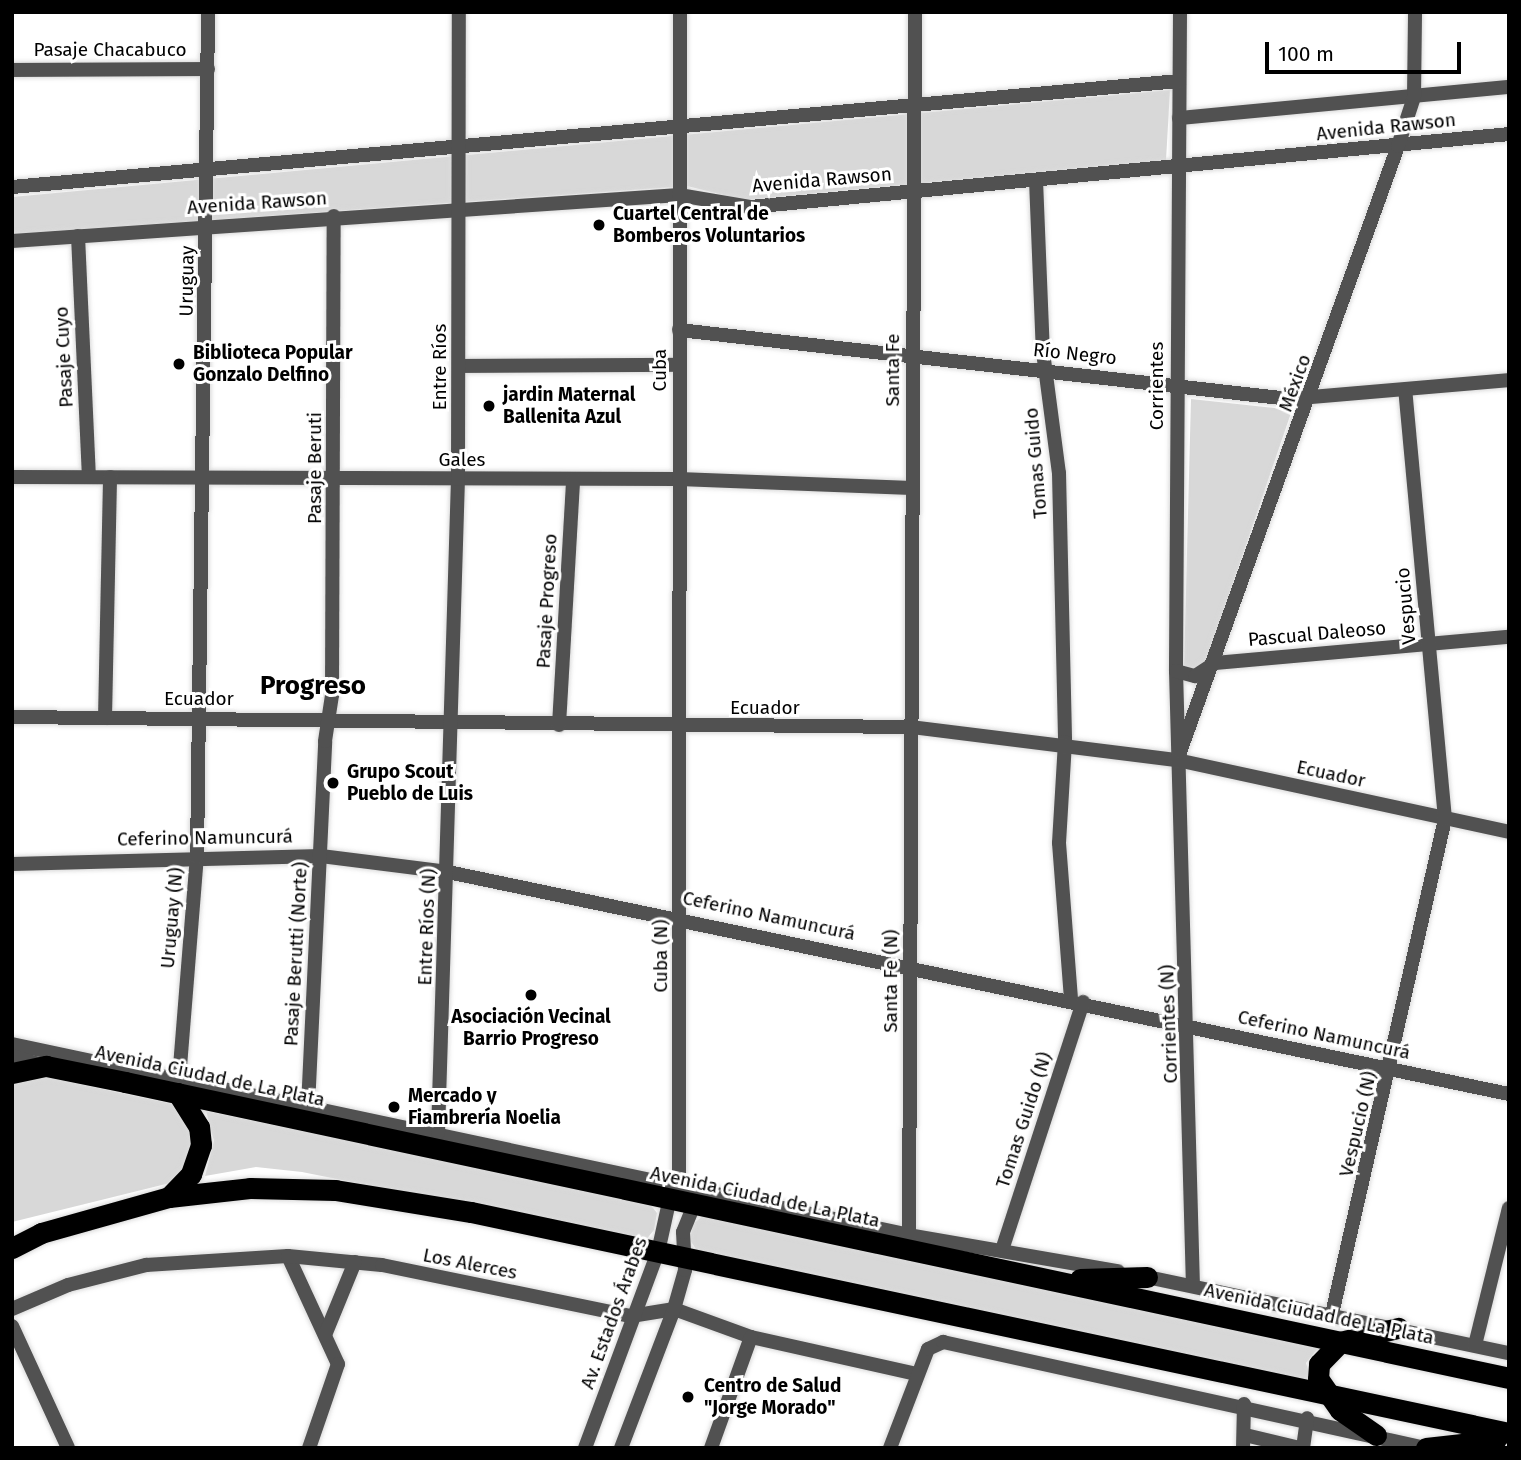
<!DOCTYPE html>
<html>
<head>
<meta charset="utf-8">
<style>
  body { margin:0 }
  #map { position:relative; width:1521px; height:1460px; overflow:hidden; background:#fff; font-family:"Fira Sans",sans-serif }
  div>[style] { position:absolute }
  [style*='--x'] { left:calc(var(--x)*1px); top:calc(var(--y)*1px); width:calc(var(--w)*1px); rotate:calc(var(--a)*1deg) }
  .green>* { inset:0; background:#d8d8d8 }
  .roads { filter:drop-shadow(0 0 2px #dbdbdb) drop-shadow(0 0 2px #dbdbdb) }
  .minor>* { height:14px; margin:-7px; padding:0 7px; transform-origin:7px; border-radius:7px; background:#515151 }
  .highway>* { height:21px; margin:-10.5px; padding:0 10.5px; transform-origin:10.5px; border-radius:10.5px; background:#000 }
  .dots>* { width:19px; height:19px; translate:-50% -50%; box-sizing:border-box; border:4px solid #fff; border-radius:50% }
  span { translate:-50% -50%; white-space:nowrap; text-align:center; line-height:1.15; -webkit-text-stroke:6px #fff; paint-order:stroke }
  .street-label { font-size:19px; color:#000 }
  .poi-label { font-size:19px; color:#000; font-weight:700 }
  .left { translate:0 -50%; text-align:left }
  .district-label { font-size:26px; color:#000; font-weight:700 }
  .frame { position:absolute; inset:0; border:14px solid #000; pointer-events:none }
  .scale { position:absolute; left:1265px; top:42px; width:196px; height:32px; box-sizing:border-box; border:4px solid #000; border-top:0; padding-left:9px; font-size:21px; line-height:24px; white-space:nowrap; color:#000; -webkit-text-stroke:5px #fff; paint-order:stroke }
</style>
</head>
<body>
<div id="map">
  <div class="green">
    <i style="clip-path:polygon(1170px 90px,1166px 160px,744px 200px,687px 186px,12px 234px,12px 197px)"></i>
    <i style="clip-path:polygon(1191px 399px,1292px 410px,1205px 665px,1193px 671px,1184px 669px)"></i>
    <i style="clip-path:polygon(36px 1075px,177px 1105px,195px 1140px,188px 1163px,174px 1182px,12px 1222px,12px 1084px)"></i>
    <i style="clip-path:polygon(206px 1111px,649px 1203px,657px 1213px,654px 1230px,645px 1241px,302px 1172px,256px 1167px,205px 1176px,214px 1141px)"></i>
    <i style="clip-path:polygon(704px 1215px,1322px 1343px,1306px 1363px,1312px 1382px,698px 1252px,690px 1240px,693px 1224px)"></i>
  </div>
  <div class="roads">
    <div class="minor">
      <i style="--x:1180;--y:12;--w:659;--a:90.35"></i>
      <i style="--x:1176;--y:671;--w:615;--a:88.42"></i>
      <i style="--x:12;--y:70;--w:196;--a:-0.3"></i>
      <i style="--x:1179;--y:118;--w:331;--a:-5.4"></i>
      <i style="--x:1036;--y:180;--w:172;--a:87.7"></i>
      <i style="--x:1043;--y:352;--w:122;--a:82.5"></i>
      <i style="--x:1059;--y:473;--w:269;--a:88.7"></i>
      <i style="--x:1065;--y:742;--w:101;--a:93.4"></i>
      <i style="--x:1059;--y:843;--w:157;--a:85.6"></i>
      <i style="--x:12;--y:187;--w:1172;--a:-5.19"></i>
      <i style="--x:78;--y:236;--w:241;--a:87.4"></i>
      <i style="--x:12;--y:241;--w:669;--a:-3.95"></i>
      <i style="--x:679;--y:195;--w:72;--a:9.6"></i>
      <i style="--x:750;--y:207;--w:763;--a:-5.49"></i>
      <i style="--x:679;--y:330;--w:614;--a:6.45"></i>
      <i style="--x:1289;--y:399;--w:221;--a:-4.9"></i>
      <i style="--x:459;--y:366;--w:220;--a:-0.3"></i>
      <i style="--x:12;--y:477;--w:667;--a:0.17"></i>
      <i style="--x:679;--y:479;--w:233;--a:2.2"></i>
      <i style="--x:1176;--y:671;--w:20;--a:15"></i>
      <i style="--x:1195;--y:676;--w:24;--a:-33"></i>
      <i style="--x:1215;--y:663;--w:295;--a:-5.1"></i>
      <i style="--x:12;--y:717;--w:899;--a:0.64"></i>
      <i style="--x:911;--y:727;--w:268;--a:7.1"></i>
      <i style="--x:1177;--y:760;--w:340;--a:12.2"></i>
      <i style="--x:105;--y:718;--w:241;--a:-88.8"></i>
      <i style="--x:559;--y:725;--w:246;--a:-86.7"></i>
      <i style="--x:1180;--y:752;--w:644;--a:-70.21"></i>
      <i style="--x:1398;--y:146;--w:52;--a:-71.9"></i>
      <i style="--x:1414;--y:97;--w:85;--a:-89.3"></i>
      <i style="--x:12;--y:864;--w:309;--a:-1.5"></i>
      <i style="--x:321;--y:856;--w:128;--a:7.2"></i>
      <i style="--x:448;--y:872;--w:1084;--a:11.82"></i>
      <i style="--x:12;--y:1044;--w:917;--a:12.02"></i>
      <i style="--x:909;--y:1235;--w:212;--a:9.8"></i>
      <i style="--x:12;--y:1056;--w:30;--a:17"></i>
      <i style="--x:179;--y:1079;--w:223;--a:-85.4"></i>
      <i style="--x:197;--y:857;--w:845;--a:-89.25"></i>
      <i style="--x:308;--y:1107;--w:366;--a:-87.3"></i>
      <i style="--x:325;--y:741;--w:47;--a:-81.3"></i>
      <i style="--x:332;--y:695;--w:479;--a:-89.8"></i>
      <i style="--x:438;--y:1133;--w:654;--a:-88.25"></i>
      <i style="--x:458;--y:479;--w:467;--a:-89.9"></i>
      <i style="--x:679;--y:1184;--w:1172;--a:-89.95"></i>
      <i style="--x:909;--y:1235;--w:1223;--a:-89.72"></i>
      <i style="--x:1002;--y:1250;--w:261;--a:-71.9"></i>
      <i style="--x:288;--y:1256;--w:119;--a:65.2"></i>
      <i style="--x:338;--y:1364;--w:89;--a:109"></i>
      <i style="--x:1138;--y:1275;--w:379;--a:11.9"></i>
      <i style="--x:12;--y:1309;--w:61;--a:-23.2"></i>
      <i style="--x:68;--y:1285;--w:81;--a:-14.4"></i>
      <i style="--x:146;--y:1265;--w:142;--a:-3.6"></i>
      <i style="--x:288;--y:1256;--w:94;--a:5.5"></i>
      <i style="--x:382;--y:1265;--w:254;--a:11.6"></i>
      <i style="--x:631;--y:1316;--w:44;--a:-9.2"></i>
      <i style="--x:674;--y:1309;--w:82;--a:20"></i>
      <i style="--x:751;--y:1337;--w:169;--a:12.6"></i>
      <i style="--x:1332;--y:1314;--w:508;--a:-77.14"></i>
      <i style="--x:1445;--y:819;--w:431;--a:-95.3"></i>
      <i style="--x:12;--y:1326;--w:134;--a:65.3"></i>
      <i style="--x:325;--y:1335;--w:79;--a:-67.7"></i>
      <i style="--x:1475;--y:1345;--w:141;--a:-76.1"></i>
      <i style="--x:1245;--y:1435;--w:57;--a:13.3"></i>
      <i style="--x:585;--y:1448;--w:209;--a:-69.6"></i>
      <i style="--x:658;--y:1252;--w:60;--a:-77.6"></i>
      <i style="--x:621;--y:1448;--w:149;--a:-69.1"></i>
      <i style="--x:674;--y:1309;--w:41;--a:-74.2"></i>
      <i style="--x:685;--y:1270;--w:38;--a:-93"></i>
      <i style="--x:683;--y:1232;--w:29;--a:-68"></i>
      <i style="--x:694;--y:1205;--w:7;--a:-124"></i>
      <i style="--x:711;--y:1448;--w:118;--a:-70.2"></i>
      <i style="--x:890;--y:1448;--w:106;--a:-69"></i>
      <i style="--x:928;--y:1349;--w:17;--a:-25"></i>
      <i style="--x:943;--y:1342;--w:493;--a:12.4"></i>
      <i style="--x:1243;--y:1448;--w:44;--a:-88.7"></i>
      <i style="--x:1303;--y:1448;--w:30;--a:-82"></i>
    </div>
    <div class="highway">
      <i style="--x:12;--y:1073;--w:35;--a:-12"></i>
      <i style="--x:46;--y:1066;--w:81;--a:11.4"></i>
      <i style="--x:125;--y:1082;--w:1415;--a:12.07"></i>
      <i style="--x:169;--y:1197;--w:32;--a:-46"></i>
      <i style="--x:191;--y:1174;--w:31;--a:-71"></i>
      <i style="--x:201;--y:1145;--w:18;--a:-96"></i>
      <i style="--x:199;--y:1127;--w:40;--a:-122"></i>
      <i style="--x:12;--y:1248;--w:33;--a:-27"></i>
      <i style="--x:41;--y:1233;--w:133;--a:-15.7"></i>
      <i style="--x:169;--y:1197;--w:81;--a:-6.3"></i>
      <i style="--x:250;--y:1188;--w:85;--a:1.3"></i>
      <i style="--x:335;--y:1190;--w:138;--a:9.2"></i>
      <i style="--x:471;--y:1212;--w:1061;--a:12.02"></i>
      <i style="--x:1080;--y:1279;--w:67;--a:-1.7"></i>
      <i style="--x:1376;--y:1435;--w:44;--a:-145.2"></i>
      <i style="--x:1340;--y:1410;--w:38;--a:-125"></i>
      <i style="--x:1318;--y:1379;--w:15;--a:-86"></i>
      <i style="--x:1319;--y:1364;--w:30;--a:-46"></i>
      <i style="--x:1340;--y:1342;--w:60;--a:-13.6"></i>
      <i style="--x:1426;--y:1448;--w:70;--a:-6.5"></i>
    </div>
  </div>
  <div class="dots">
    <i style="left:599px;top:225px;background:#000"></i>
    <i style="left:179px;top:364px;background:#000"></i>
    <i style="left:489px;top:406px;background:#000"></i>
    <i style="left:333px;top:783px;background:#000"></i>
    <i style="left:531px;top:995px;background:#000"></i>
    <i style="left:394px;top:1107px;background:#000"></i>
    <i style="left:688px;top:1397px;background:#000"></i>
  </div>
  <div class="street-label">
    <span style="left:110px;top:50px">Pasaje Chacabuco</span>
    <span style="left:1386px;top:127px;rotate:-6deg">Avenida Rawson</span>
    <span style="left:822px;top:180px;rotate:-5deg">Avenida Rawson</span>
    <span style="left:257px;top:203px;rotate:-4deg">Avenida Rawson</span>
    <span style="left:187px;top:281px;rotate:-89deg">Uruguay</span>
    <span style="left:1075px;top:354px;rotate:6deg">Río Negro</span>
    <span style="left:64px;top:357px;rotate:-93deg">Pasaje Cuyo</span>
    <span style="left:440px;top:367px;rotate:-90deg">Entre Ríos</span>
    <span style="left:660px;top:370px;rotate:-90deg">Cuba</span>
    <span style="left:893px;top:370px;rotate:-90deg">Santa Fe</span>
    <span style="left:1295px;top:383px;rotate:-70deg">México</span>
    <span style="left:1157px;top:386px;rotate:-90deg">Corrientes</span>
    <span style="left:462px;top:460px">Gales</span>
    <span style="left:1036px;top:463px;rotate:-95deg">Tomas Guido</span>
    <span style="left:315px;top:468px;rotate:-90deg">Pasaje Beruti</span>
    <span style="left:547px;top:601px;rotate:-87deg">Pasaje Progreso</span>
    <span style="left:1406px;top:606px;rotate:-95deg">Vespucio</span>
    <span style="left:1317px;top:634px;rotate:-5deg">Pascual Daleoso</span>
    <span style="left:199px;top:699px">Ecuador</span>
    <span style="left:765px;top:708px">Ecuador</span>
    <span style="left:1331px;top:774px;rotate:12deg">Ecuador</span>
    <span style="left:205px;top:838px;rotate:-1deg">Ceferino Namuncurá</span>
    <span style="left:769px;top:916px;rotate:12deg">Ceferino Namuncurá</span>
    <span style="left:172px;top:918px;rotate:-85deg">Uruguay (N)</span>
    <span style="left:427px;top:927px;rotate:-88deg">Entre Ríos (N)</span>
    <span style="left:296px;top:954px;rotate:-87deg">Pasaje Berutti (Norte)</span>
    <span style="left:661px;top:956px;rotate:-90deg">Cuba (N)</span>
    <span style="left:891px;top:981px;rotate:-90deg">Santa Fe (N)</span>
    <span style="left:1169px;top:1024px;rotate:-92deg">Corrientes (N)</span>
    <span style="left:1324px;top:1035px;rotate:12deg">Ceferino Namuncurá</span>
    <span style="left:210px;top:1076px;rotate:12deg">Avenida Ciudad de La Plata</span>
    <span style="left:1024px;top:1120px;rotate:-72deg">Tomas Guido (N)</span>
    <span style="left:1358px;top:1124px;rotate:-77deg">Vespucio (N)</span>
    <span style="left:765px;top:1197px;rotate:12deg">Avenida Ciudad de La Plata</span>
    <span style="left:470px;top:1264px;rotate:11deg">Los Alerces</span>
    <span style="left:614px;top:1313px;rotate:-70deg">Av. Estados Árabes</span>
    <span style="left:1319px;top:1314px;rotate:12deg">Avenida Ciudad de La Plata</span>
  </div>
  <div class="poi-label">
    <span class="left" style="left:613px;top:225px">Cuartel Central de<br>Bomberos Voluntarios</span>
    <span class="left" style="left:193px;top:364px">Biblioteca Popular<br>Gonzalo Delfino</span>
    <span class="left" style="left:503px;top:406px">jardin Maternal<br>Ballenita Azul</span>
    <span class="left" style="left:347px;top:783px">Grupo Scout<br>Pueblo de Luis</span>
    <span style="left:531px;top:1028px">Asociación Vecinal<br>Barrio Progreso</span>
    <span class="left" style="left:408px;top:1107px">Mercado y<br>Fiambrería Noelia</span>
    <span class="left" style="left:704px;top:1397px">Centro de Salud<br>"Jorge Morado"</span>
  </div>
  <div class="district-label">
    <span style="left:313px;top:686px">Progreso</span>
  </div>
  <div class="frame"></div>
  <div class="scale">100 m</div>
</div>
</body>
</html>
